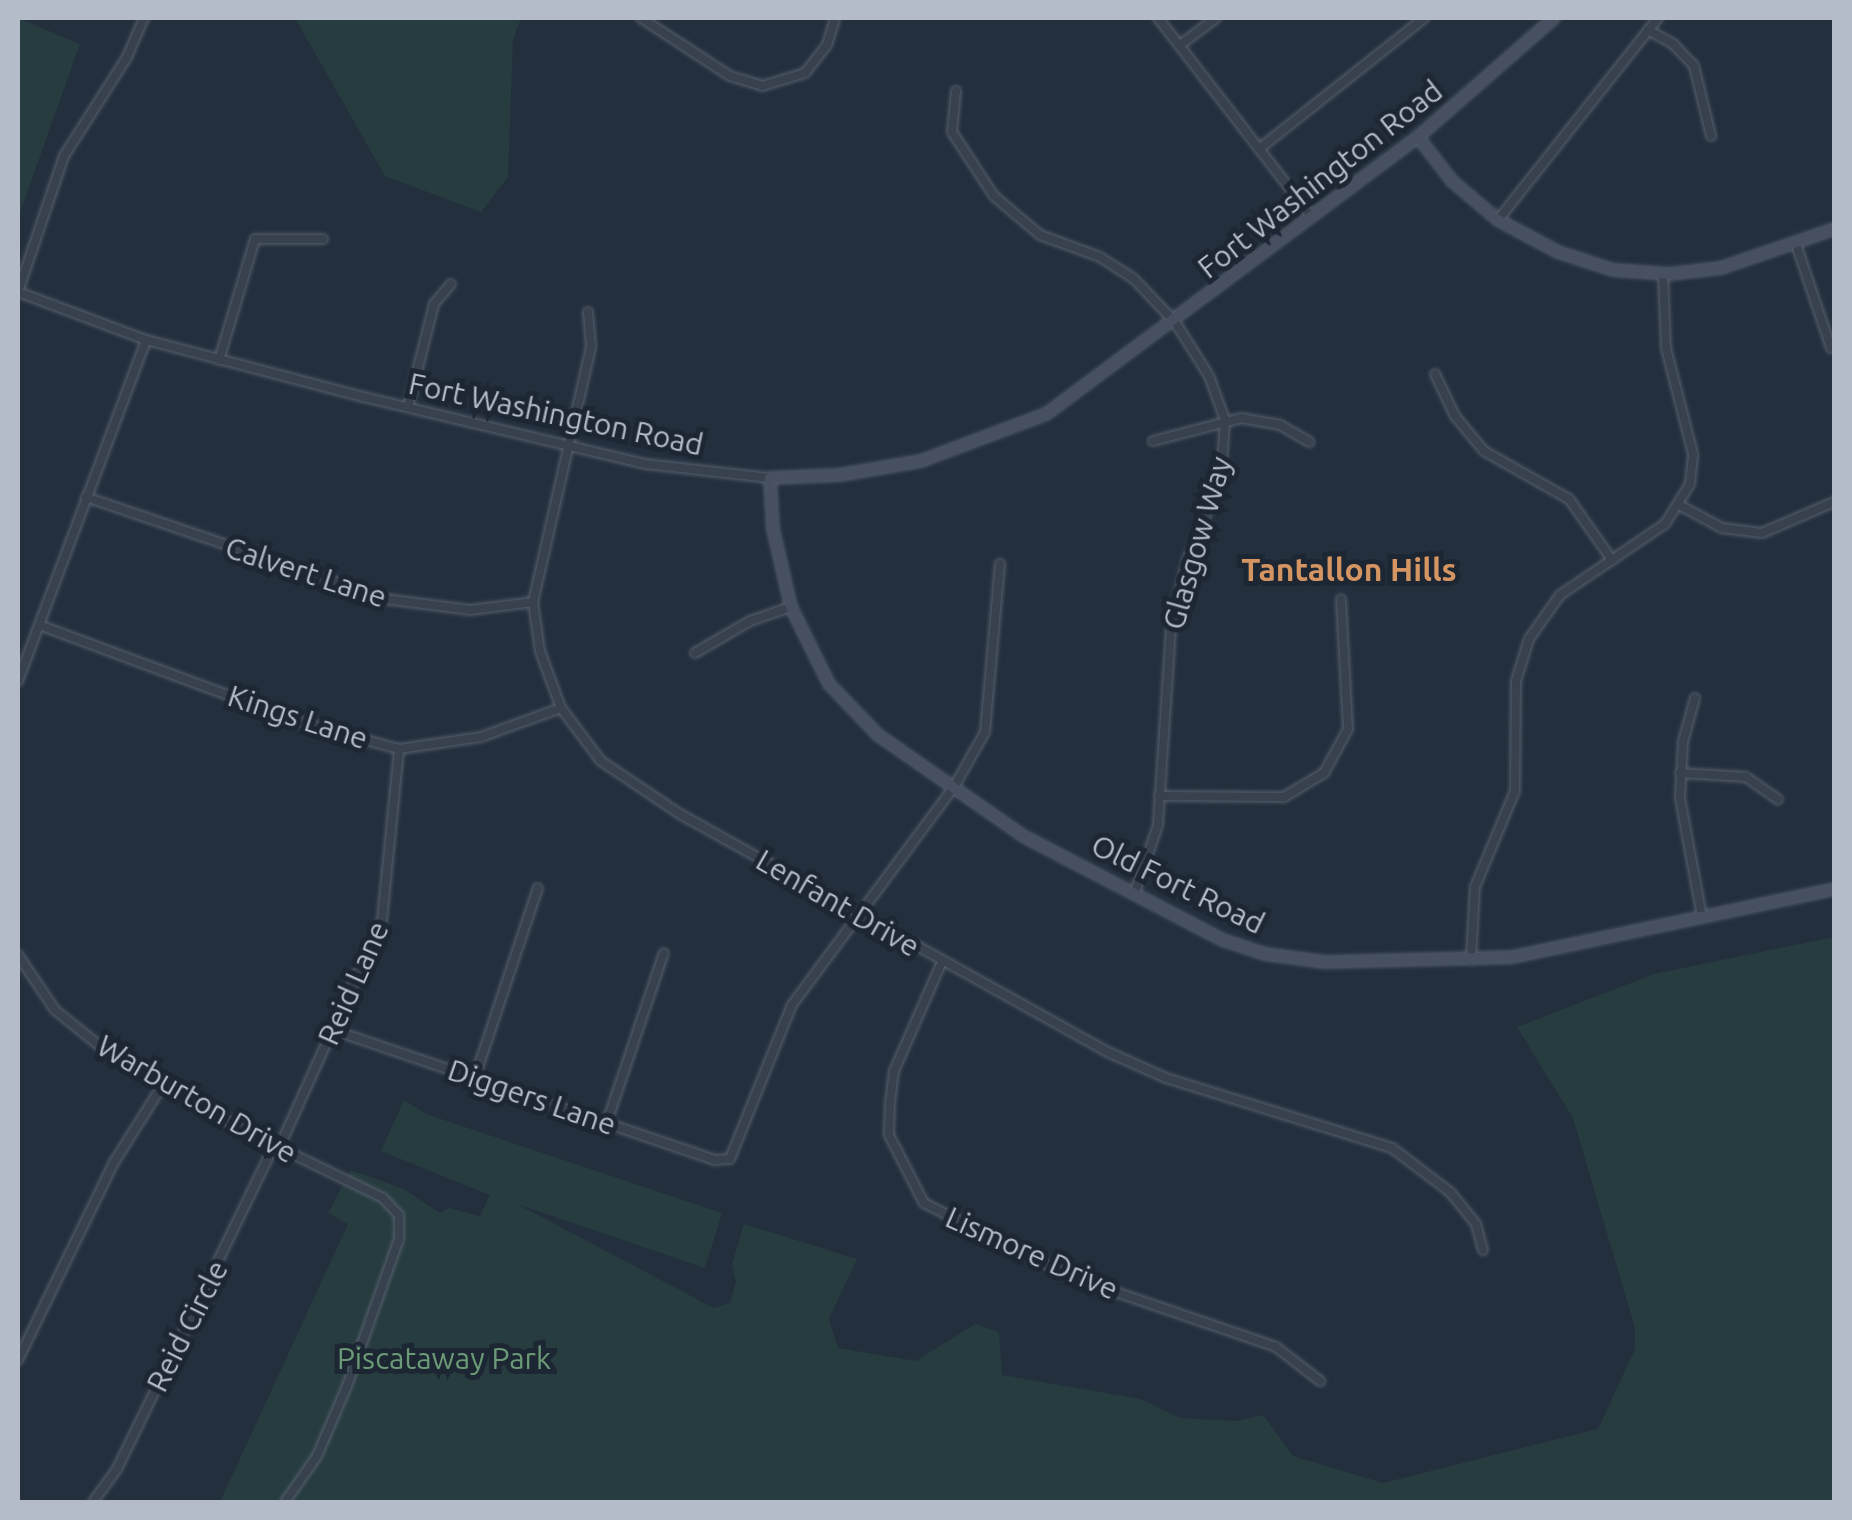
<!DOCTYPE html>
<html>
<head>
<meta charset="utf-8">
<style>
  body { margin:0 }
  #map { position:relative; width:1852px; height:1520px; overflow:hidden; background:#242f3e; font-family:Ubuntu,sans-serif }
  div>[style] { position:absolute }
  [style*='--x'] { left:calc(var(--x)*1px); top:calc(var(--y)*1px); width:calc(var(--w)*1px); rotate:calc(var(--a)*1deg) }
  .green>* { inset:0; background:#263c3f }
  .roads { filter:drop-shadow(0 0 2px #565f6c) drop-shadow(0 0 2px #565f6c) }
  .street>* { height:8px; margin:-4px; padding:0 4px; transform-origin:4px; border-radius:4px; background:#38414e }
  .secondary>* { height:10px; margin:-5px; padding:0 5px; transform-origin:5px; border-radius:5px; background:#465061 }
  span { translate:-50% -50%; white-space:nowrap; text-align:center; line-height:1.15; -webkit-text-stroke:10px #1d2633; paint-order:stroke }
  .street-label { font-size:30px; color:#b4bcc9 }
  .park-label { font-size:30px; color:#6b9a76 }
  .neighbourhood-label { font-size:32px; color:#d59563; font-weight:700 }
  .frame { position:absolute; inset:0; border:20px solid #b4bcc9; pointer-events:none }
</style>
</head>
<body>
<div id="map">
  <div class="green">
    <i style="clip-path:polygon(18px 18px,80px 44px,18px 218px)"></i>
    <i style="clip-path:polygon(295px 18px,521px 18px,513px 40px,508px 177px,481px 212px,385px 176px)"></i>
    <i style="clip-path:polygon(1834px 937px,1834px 1502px,220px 1502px,348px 1224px,328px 1213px,351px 1170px,404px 1189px,440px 1213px,449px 1208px,480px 1216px,490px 1195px,381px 1151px,404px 1100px,426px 1114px,722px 1213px,705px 1268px,517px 1204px,714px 1308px,730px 1303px,736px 1281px,732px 1264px,744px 1224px,857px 1259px,829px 1319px,838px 1348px,916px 1361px,975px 1324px,999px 1332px,1002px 1375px,1141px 1399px,1180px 1418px,1236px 1421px,1263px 1415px,1293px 1456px,1383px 1483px,1598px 1429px,1635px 1349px,1635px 1328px,1573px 1118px,1517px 1027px,1654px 974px)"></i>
  </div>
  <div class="roads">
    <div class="street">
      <i style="--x:641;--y:18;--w:106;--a:33.1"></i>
      <i style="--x:730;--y:76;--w:34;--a:17"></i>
      <i style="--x:762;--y:86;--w:45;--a:-16.8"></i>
      <i style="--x:805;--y:73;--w:36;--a:-52"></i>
      <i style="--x:827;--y:45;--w:28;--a:-73"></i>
      <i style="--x:1158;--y:18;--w:252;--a:52.3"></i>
      <i style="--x:1648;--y:30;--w:29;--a:29"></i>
      <i style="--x:1673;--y:44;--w:30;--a:46"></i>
      <i style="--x:1694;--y:66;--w:72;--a:76.3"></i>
      <i style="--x:1180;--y:45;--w:45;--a:-36.9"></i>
      <i style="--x:956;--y:91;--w:41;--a:95.6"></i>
      <i style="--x:952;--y:132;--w:77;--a:56.7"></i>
      <i style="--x:994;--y:196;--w:60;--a:40.3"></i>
      <i style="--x:1040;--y:235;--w:64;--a:20.1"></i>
      <i style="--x:1100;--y:257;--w:40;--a:32.9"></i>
      <i style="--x:1134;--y:279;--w:59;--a:46.4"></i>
      <i style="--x:1175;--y:322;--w:64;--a:57.8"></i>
      <i style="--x:1209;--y:376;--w:47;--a:70"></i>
      <i style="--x:1225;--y:420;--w:57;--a:94"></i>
      <i style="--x:1221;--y:477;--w:91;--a:112"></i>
      <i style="--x:1187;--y:561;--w:69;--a:103.4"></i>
      <i style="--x:1171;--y:628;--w:197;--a:93.8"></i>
      <i style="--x:1158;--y:825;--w:71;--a:108.9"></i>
      <i style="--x:1259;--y:149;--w:211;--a:-38.4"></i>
      <i style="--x:1498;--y:220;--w:258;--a:-51.6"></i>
      <i style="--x:1796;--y:244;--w:110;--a:71.4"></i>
      <i style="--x:18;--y:292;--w:137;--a:20.6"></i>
      <i style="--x:146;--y:340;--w:225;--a:14.7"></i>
      <i style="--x:364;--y:397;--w:289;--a:13.4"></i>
      <i style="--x:645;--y:464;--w:126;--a:6.4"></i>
      <i style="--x:18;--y:292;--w:144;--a:-71.3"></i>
      <i style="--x:64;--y:156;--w:117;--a:-57.5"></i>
      <i style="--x:127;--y:57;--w:43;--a:-66.4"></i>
      <i style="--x:588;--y:312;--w:35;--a:85"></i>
      <i style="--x:591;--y:347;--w:262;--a:102.8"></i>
      <i style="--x:533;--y:602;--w:49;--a:81.9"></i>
      <i style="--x:540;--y:651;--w:61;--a:69.8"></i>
      <i style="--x:561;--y:708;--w:66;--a:53"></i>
      <i style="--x:601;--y:761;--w:95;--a:33.9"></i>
      <i style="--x:680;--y:814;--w:492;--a:29.1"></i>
      <i style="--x:1110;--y:1053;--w:61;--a:24.1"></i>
      <i style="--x:1166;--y:1078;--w:237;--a:17.2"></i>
      <i style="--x:1392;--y:1148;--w:73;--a:37.2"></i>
      <i style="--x:1450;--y:1192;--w:41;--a:50.9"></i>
      <i style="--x:1476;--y:1224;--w:27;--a:75"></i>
      <i style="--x:219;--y:360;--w:126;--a:-73.4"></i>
      <i style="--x:255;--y:239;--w:68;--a:0"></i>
      <i style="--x:1435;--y:374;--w:47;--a:64.5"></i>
      <i style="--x:1455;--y:416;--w:45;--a:50.4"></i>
      <i style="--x:1484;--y:451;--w:98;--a:29.5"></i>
      <i style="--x:1569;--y:499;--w:75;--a:54.8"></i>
      <i style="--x:408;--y:407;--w:106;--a:-75.8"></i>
      <i style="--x:434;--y:304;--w:26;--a:-50"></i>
      <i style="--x:1153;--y:441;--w:91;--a:-14.6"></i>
      <i style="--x:1241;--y:418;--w:40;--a:10"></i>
      <i style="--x:1280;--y:425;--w:34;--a:30"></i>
      <i style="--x:86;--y:497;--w:316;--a:18.8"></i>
      <i style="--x:385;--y:599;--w:86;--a:7.4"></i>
      <i style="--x:470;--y:610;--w:64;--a:-7.2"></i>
      <i style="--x:1681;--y:506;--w:47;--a:28.2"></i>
      <i style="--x:1722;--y:528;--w:40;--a:7.1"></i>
      <i style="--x:1762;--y:533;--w:78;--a:-23.3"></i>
      <i style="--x:39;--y:625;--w:275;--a:20.4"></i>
      <i style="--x:297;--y:721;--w:106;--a:15.4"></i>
      <i style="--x:399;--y:749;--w:83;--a:-8.3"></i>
      <i style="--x:481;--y:737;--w:85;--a:-19.9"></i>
      <i style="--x:695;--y:653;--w:64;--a:-30.2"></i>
      <i style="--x:750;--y:621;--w:43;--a:-18.9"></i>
      <i style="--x:18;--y:681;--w:364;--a:-69.4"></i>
      <i style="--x:1695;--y:698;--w:46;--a:105.3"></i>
      <i style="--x:1683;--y:742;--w:56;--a:93.1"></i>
      <i style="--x:1680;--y:798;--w:121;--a:79.5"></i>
      <i style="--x:1680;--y:773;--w:66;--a:3.5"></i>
      <i style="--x:1746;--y:777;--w:39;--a:35"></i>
      <i style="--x:1159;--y:796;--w:125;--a:0.5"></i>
      <i style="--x:1284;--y:797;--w:47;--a:-31"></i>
      <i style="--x:1324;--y:773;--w:50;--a:-61.4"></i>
      <i style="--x:1348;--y:729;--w:130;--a:-93.1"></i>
      <i style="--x:18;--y:955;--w:66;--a:56.1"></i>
      <i style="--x:55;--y:1010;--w:58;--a:38.7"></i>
      <i style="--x:100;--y:1046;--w:164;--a:30.5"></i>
      <i style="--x:241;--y:1129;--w:158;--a:25.9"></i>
      <i style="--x:383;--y:1198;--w:23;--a:47"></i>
      <i style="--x:399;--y:1215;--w:24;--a:90"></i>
      <i style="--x:399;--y:1239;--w:156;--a:109.5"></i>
      <i style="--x:347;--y:1386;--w:76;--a:113.2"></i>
      <i style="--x:317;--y:1456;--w:56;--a:124.8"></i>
      <i style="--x:1471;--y:960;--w:73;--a:-86.9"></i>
      <i style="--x:1475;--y:887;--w:104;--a:-67.4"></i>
      <i style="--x:1515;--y:791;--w:110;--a:-89.5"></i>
      <i style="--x:1516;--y:681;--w:44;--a:-72.8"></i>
      <i style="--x:1529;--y:639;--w:54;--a:-54.8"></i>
      <i style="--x:1560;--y:595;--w:127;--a:-34.1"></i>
      <i style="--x:1665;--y:524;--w:47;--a:-58"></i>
      <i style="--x:1690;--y:484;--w:30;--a:-84"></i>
      <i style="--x:1693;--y:454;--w:109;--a:-104.3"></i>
      <i style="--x:1666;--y:348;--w:74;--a:-92.3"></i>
      <i style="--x:941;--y:964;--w:117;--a:113.7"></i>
      <i style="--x:894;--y:1071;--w:31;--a:97"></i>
      <i style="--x:890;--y:1102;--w:33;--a:92"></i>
      <i style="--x:889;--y:1135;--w:76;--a:62.8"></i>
      <i style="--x:924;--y:1203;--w:162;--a:26.7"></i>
      <i style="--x:1069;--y:1276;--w:219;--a:18.9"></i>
      <i style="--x:1276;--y:1347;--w:56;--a:37.7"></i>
      <i style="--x:333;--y:1030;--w:403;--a:18.8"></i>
      <i style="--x:714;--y:1160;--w:16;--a:-4"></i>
      <i style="--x:730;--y:1159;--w:166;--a:-68.1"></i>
      <i style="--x:792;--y:1005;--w:272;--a:-53.4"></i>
      <i style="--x:954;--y:787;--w:63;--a:-60.6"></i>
      <i style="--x:985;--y:732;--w:169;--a:-84.9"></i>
      <i style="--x:475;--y:1077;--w:199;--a:-71.6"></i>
      <i style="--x:607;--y:1122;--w:178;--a:-71.4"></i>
      <i style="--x:279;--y:1148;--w:250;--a:-65.7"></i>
      <i style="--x:382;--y:920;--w:172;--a:-84.3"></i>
      <i style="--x:18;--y:1360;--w:218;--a:-64.1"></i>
      <i style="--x:113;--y:1164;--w:92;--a:-57.9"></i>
      <i style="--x:93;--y:1502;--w:41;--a:-54"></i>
      <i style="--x:117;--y:1469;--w:359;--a:-64.1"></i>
    </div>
    <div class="secondary">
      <i style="--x:1554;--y:18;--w:181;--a:138.8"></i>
      <i style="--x:1418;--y:137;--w:464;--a:143.3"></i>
      <i style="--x:1046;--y:414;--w:134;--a:159.4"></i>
      <i style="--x:921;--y:461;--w:83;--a:170.3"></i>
      <i style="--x:839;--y:475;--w:69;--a:177.5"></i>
      <i style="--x:770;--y:478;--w:51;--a:86.6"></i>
      <i style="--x:773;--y:529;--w:80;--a:77"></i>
      <i style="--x:791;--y:607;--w:86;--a:63.7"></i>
      <i style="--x:829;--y:684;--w:71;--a:46.1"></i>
      <i style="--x:878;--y:735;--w:179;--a:34.8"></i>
      <i style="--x:1025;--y:837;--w:223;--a:27.5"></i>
      <i style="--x:1223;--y:940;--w:44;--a:18.4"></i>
      <i style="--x:1265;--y:954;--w:60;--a:7.7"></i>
      <i style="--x:1324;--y:962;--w:188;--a:-1.5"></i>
      <i style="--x:1512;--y:957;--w:329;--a:-11.9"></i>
      <i style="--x:1418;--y:137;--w:56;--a:52.3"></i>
      <i style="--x:1452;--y:181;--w:60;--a:40.3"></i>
      <i style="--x:1498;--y:220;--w:68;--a:28.1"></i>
      <i style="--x:1558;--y:252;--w:58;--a:18.1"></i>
      <i style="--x:1613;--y:270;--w:57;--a:4"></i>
      <i style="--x:1670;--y:274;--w:51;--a:-6.7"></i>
      <i style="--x:1721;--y:268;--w:120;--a:-19"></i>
    </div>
  </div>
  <div class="street-label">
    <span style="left:1320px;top:179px;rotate:-38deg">Fort Washington Road</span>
    <span style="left:556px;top:414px;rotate:12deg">Fort Washington Road</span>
    <span style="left:1197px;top:543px;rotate:-74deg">Glasgow Way</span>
    <span style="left:306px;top:572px;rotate:18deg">Calvert Lane</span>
    <span style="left:298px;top:717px;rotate:18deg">Kings Lane</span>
    <span style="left:1178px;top:884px;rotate:26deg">Old Fort Road</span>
    <span style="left:838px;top:903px;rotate:30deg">Lenfant Drive</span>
    <span style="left:353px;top:983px;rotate:-66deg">Reid Lane</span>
    <span style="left:532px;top:1097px;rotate:19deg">Diggers Lane</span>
    <span style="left:197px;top:1099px;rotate:30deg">Warburton Drive</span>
    <span style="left:1032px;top:1253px;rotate:24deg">Lismore Drive</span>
    <span style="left:187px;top:1326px;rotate:-63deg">Reid Circle</span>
  </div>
  <div class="park-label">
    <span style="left:444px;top:1358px">Piscataway Park</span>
  </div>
  <div class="neighbourhood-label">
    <span style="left:1349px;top:569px">Tantallon Hills</span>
  </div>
  <div class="frame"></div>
</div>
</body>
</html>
